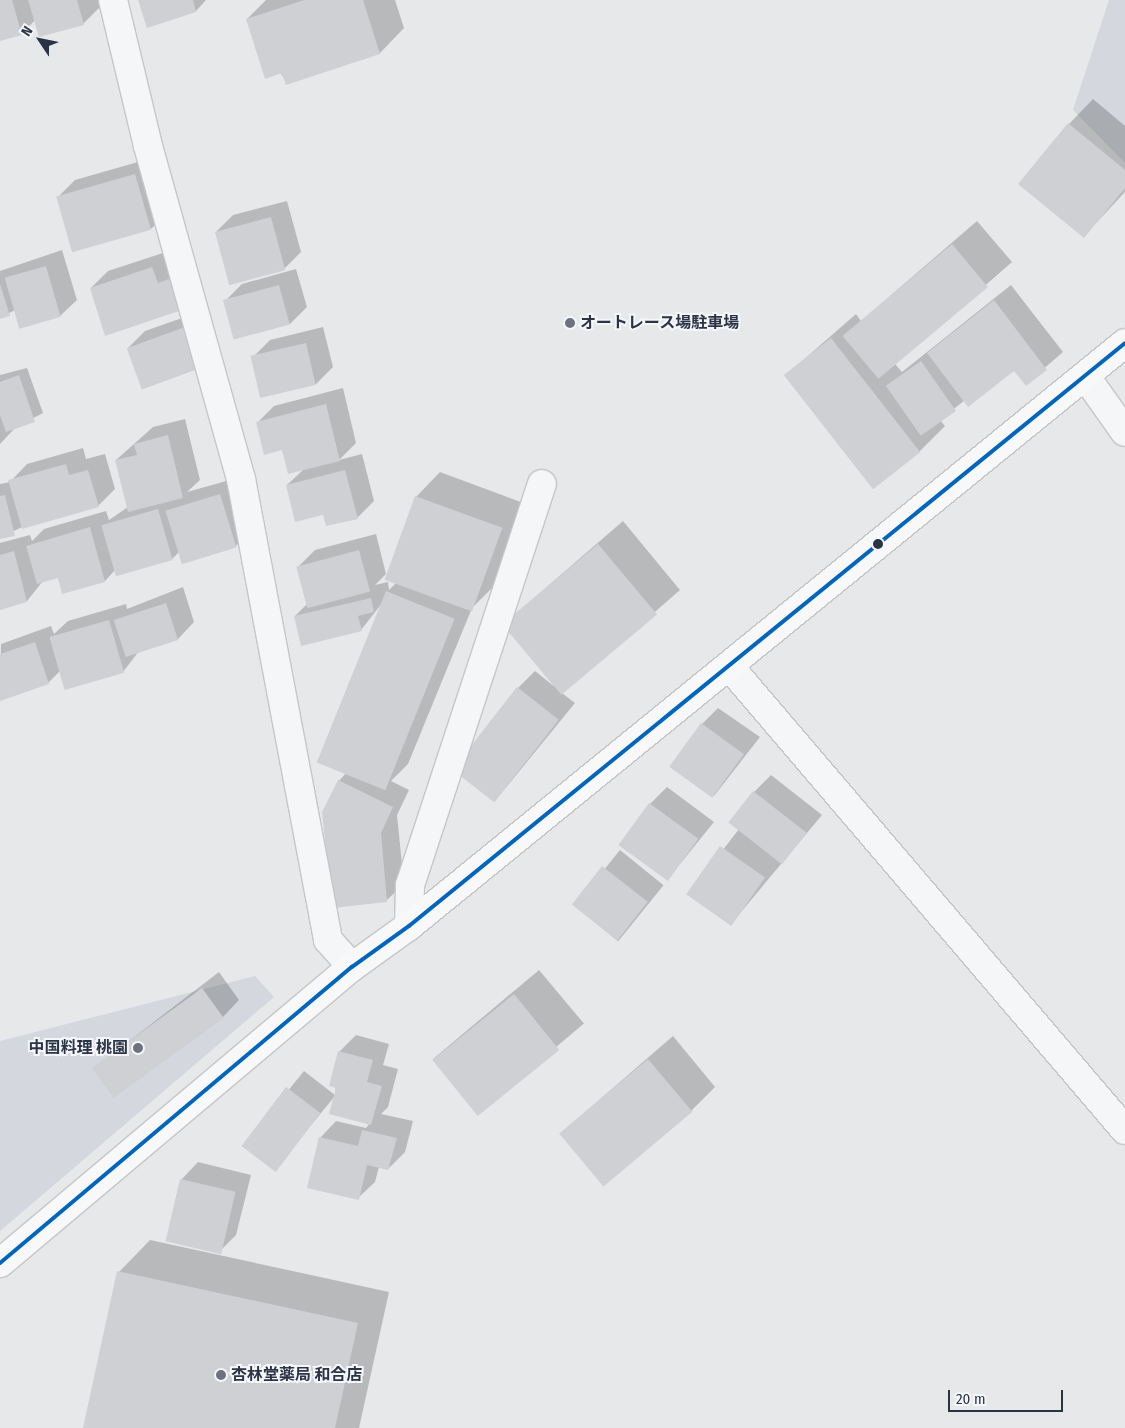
<!DOCTYPE html>
<meta charset="utf-8">
<style>
body{margin:0}
#map{position:relative;width:1125px;height:1428px;overflow:hidden;background:#e6e8ea;font-family:"Fira Sans Condensed","Noto Sans JP",sans-serif}
div>[style]{position:absolute}
.built>*{inset:0;background:#d4d7dd}
.shadow>*{inset:0;background:#0003;transform-origin:0 0}
.building>*{inset:0;background:#ced0d3;transform-origin:0 0}
.roads{filter:drop-shadow(1px 0 #c4c6c8) drop-shadow(-1px 0 #c4c6c8) drop-shadow(0 1px #c4c6c8) drop-shadow(0 -1px #c4c6c8)}
.minor>*{height:28px;margin:-14px;padding:0 14px;transform-origin:14px;border-radius:14px;background:#f5f6f7}
.major>*{height:28px;margin:-14px;padding:0 14px;transform-origin:14px;border-radius:14px;background:#f8f8f8}
.bus-1>*{height:4px;margin:-2px;padding:0 2px;transform-origin:2px;border-radius:2px;background:#0065bd}
.dots>*{width:14px;height:14px;translate:-50% -50%;box-sizing:border-box;border:2px solid #f4f6f9;border-radius:50%}
span{translate:-50% -50%;white-space:nowrap;text-align:center;line-height:1.15;-webkit-text-stroke:4px #f4f6f9;paint-order:stroke}
.poi-label{font-size:16px;color:#2b3445;font-weight:700}
.left{translate:0 -50%;text-align:left}
.right{translate:-100% -50%;text-align:right}
.north{position:absolute;left:15px;top:15px;width:50px;height:50px;-webkit-text-stroke:4px #f4f6f9;paint-order:stroke;rotate:304deg;font-size:14px;font-weight:700;line-height:20px;text-align:center;color:#2b3445}
.north::after{content:'';display:block;margin:auto;width:18px;height:22px;background:#2b3445;clip-path:polygon(50% 0,100% 100%,50% 72%,0 100%)}
.scale{position:absolute;left:948px;top:1390px;width:115px;height:22px;box-sizing:border-box;border:2px solid #2b3445;border-top:0;padding-left:6px;font-size:15px;line-height:18px;white-space:nowrap;color:#2b3445;-webkit-text-stroke:4px #f4f6f9;paint-order:stroke}
</style>
<div id="map">
<div class="built">
<div style="clip-path:polygon(1109px 0,1125px 0,1125px 163px,1073px 110px)"></div>
<div style="clip-path:polygon(255px 976px,274px 997px,0 1231px,0 1041px)"></div>
</div>
<div class="shadow">
<div style="clip-path:polygon(0 0,98px 0,100px 7px,83px 24px,35px 20px,22px 34px,0 40px)"></div>
<div style="clip-path:polygon(139px 0,206px 0,196px 11px,147px 26px)"></div>
<div style="clip-path:polygon(266px 0,395px 0,404px 28px,380px 53px,287px 83px,247px 19px)"></div>
<div style="clip-path:polygon(1093px 99px,1125px 126px,1125px 192px,1084px 236px,1069px 124px)"></div>
<div style="clip-path:polygon(152px 158px,168px 212px,151px 229px,58px 197px,75px 180px)"></div>
<div style="clip-path:polygon(287px 201px,301px 252px,284px 269px,216px 232px,233px 215px)"></div>
<div style="clip-path:polygon(977px 221px,1012px 262px,895px 364px,902px 372px,1011px 285px,1063px 352px,1026px 384px,1014px 369px,965px 400px,940px 420px,945px 426px,920px 451px,874px 487px,785px 376px,856px 314px,861px 321px)"></div>
<div style="clip-path:polygon(62px 250px,77px 300px,60px 316px,15px 310px,0 318px,0 271px)"></div>
<div style="clip-path:polygon(169px 251px,196px 293px,179px 310px,106px 334px,91px 288px,108px 271px)"></div>
<div style="clip-path:polygon(296px 269px,307px 307px,290px 324px,225px 301px,242px 284px)"></div>
<div style="clip-path:polygon(202px 311px,216px 350px,128px 348px,145px 331px)"></div>
<div style="clip-path:polygon(323px 327px,333px 367px,316px 384px,263px 397px,253px 357px,270px 340px)"></div>
<div style="clip-path:polygon(27px 368px,43px 413px,16px 427px,0 444px,0 375px)"></div>
<div style="clip-path:polygon(343px 388px,356px 443px,339px 460px,362px 454px,374px 501px,357px 518px,324px 513px,287px 485px,304px 469px,257px 423px,274px 406px)"></div>
<div style="clip-path:polygon(185px 419px,200px 480px,187px 492px,237px 478px,252px 530px,235px 547px,179px 552px,172px 559px,116px 569px,105px 581px,59px 576px,43px 581px,27px 601px,0 608px,0 543px,30px 535px,32px 541px,44px 529px,106px 511px,109px 520px,128px 507px,116px 460px,153px 427px)"></div>
<div style="clip-path:polygon(83px 448px,86px 459px,105px 454px,115px 489px,98px 506px,22px 527px,0 538px,0 484px,10px 482px,27px 464px)"></div>
<div style="clip-path:polygon(440px 472px,526px 504px,495px 585px,472px 608px,408px 764px,391px 781px,409px 790px,397px 815px,404px 884px,387px 900px,339px 781px,346px 773px,383px 602px,361px 630px,295px 616px,307px 604px,298px 567px,315px 550px,376px 534px,386px 574px,375px 585px,388px 582px,389px 590px,397px 582px,416px 497px)"></div>
<div style="clip-path:polygon(623px 521px,680px 590px,562px 693px,575px 703px,495px 801px,518px 688px,535px 671px,555px 687px,504px 624px)"></div>
<div style="clip-path:polygon(183px 587px,194px 622px,178px 639px,139px 651px,123px 672px,60px 671px,48px 683px,0 700px,1px 644px,51px 626px,54px 634px,68px 621px,126px 604px,127px 609px)"></div>
<div style="clip-path:polygon(718px 708px,760px 737px,714px 796px,702px 724px)"></div>
<div style="clip-path:polygon(771px 775px,822px 815px,731px 924px,689px 894px,739px 829px,754px 792px)"></div>
<div style="clip-path:polygon(667px 787px,714px 822px,667px 880px,650px 804px)"></div>
<div style="left:620px;top:850px;width:56px;height:72px;rotate:39deg"></div>
<div style="left:539px;top:970px;width:70px;height:138px;rotate:50deg"></div>
<div style="clip-path:polygon(219px 972px,239px 1000px,223px 1017px,94px 1068px)"></div>
<div style="clip-path:polygon(356px 1035px,389px 1044px,383px 1065px,398px 1069px,388px 1107px,381px 1114px,413px 1121px,405px 1152px,388px 1169px,379px 1167px,375px 1182px,358px 1198px,320px 1138px,336px 1121px,366px 1128px,370px 1123px,335px 1096px,274px 1170px,243px 1146px,304px 1071px,335px 1095px,339px 1052px)"></div>
<div style="clip-path:polygon(673px 1036px,715px 1087px,691px 1111px,561px 1133px)"></div>
<div style="clip-path:polygon(198px 1162px,251px 1175px,236px 1235px,219px 1252px,167px 1240px,182px 1179px)"></div>
<div style="clip-path:polygon(150px 1240px,389px 1292px,359px 1428px,85px 1428px,119px 1272px)"></div>
</div>
<div class="building">
<div style="clip-path:polygon(0 0,12px 0,22px 35px,0 41px)"></div>
<div style="clip-path:polygon(28px 0,77px 0,84px 25px,39px 37px)"></div>
<div style="clip-path:polygon(138px 0,193px 0,196px 12px,147px 28px)"></div>
<div style="clip-path:polygon(304px 0,363px 0,380px 54px,286px 85px,282px 73px,265px 79px,246px 19px)"></div>
<div style="clip-path:polygon(1068px 123px,1125px 170px,1125px 188px,1084px 238px,1018px 184px)"></div>
<div style="left:135px;top:174px;width:58px;height:82px;rotate:74deg"></div>
<div style="left:271px;top:217px;width:55px;height:58px;rotate:75deg"></div>
<div style="left:952px;top:244px;width:56px;height:143px;rotate:50deg"></div>
<div style="left:46px;top:266px;width:53px;height:43px;rotate:74deg"></div>
<div style="clip-path:polygon(152px 267px,158px 283px,169px 279px,179px 311px,105px 336px,90px 288px)"></div>
<div style="clip-path:polygon(0 284px,10px 316px,0 319px)"></div>
<div style="left:279px;top:285px;width:41px;height:58px;rotate:75deg"></div>
<div style="clip-path:polygon(994px 300px,1047px 370px,1026px 386px,1014px 371px,968px 407px,927px 353px)"></div>
<div style="left:185px;top:327px;width:44px;height:62px;rotate:70deg"></div>
<div style="left:831px;top:338px;width:145px;height:60px;rotate:52deg"></div>
<div style="left:306px;top:343px;width:43px;height:57px;rotate:77deg"></div>
<div style="left:921px;top:361px;width:61px;height:43px;rotate:55deg"></div>
<div style="clip-path:polygon(19px 375px,35px 422px,6px 432px,0 415px,0 382px)"></div>
<div style="clip-path:polygon(326px 404px,340px 461px,288px 474px,282px 450px,264px 455px,256px 422px)"></div>
<div style="clip-path:polygon(168px 435px,183px 498px,128px 512px,115px 460px,137px 455px,134px 444px)"></div>
<div style="clip-path:polygon(66px 464px,69px 475px,88px 470px,99px 507px,22px 529px,8px 480px)"></div>
<div style="clip-path:polygon(345px 470px,358px 519px,326px 526px,323px 515px,295px 522px,286px 485px)"></div>
<div style="left:220px;top:494px;width:56px;height:57px;rotate:73deg"></div>
<div style="clip-path:polygon(5px 495px,15px 536px,0 539px,0 496px)"></div>
<div style="left:415px;top:496px;width:93px;height:89px;rotate:20deg"></div>
<div style="left:158px;top:509px;width:53px;height:59px;rotate:74deg"></div>
<div style="clip-path:polygon(90px 527px,105px 582px,62px 594px,58px 578px,37px 584px,26px 546px)"></div>
<div style="left:598px;top:544px;width:92px;height:125px;rotate:50deg"></div>
<div style="left:359px;top:550px;width:43px;height:65px;rotate:75deg"></div>
<div style="clip-path:polygon(14px 551px,27px 602px,0 610px,0 555px)"></div>
<div style="left:386px;top:591px;width:74px;height:185px;rotate:22deg"></div>
<div style="clip-path:polygon(371px 598px,374px 612px,358px 616px,362px 631px,301px 646px,294px 616px)"></div>
<div style="left:166px;top:603px;width:39px;height:55px;rotate:72deg"></div>
<div style="left:109px;top:620px;width:55px;height:62px;rotate:74deg"></div>
<div style="clip-path:polygon(35px 642px,49px 684px,0 701px,0 654px)"></div>
<div style="left:517px;top:687px;width:53px;height:105px;rotate:38deg"></div>
<div style="left:701px;top:723px;width:53px;height:54px;rotate:36deg"></div>
<div style="clip-path:polygon(338px 780px,393px 807px,381px 833px,387px 902px,332px 908px,322px 812px)"></div>
<div style="left:753px;top:791px;width:68px;height:40px;rotate:38deg"></div>
<div style="left:649px;top:803px;width:61px;height:52px;rotate:36deg"></div>
<div style="left:720px;top:846px;width:55px;height:59px;rotate:35deg"></div>
<div style="left:602px;top:866px;width:58px;height:49px;rotate:38deg"></div>
<div style="left:202px;top:988px;width:37px;height:136px;rotate:54deg"></div>
<div style="left:514px;top:994px;width:72px;height:105px;rotate:51deg"></div>
<div style="clip-path:polygon(338px 1051px,373px 1060px,367px 1082px,382px 1086px,371px 1125px,329px 1114px,336px 1088px,329px 1086px)"></div>
<div style="left:648px;top:1059px;width:69px;height:116px;rotate:50deg"></div>
<div style="left:286px;top:1087px;width:43px;height:74px;rotate:37deg"></div>
<div style="clip-path:polygon(362px 1130px,397px 1138px,388px 1170px,367px 1165px,359px 1200px,307px 1188px,319px 1137px,358px 1146px)"></div>
<div style="left:180px;top:1179px;width:57px;height:64px;rotate:13deg"></div>
<div style="clip-path:polygon(117px 1271px,358px 1323px,335px 1428px,83px 1428px)"></div>
</div>
<div class="roads">
<div class="minor">
<div style="left:113px;top:0;width:150px;rotate:76.5deg"></div>
<div style="left:148px;top:146px;width:346px;rotate:74.4deg"></div>
<div style="left:241px;top:479px;width:469px;rotate:79.3deg"></div>
<div style="left:328px;top:940px;width:36px;rotate:48deg"></div>
<div style="left:1086px;top:377px;width:67px;rotate:54.7deg"></div>
<div style="left:729px;top:666px;width:610px;rotate:49.52deg"></div>
<div style="left:409px;top:926px;width:41px;rotate:-88.6deg"></div>
<div style="left:410px;top:885px;width:422px;rotate:-71.8deg"></div>
</div>
<div class="major">
<div style="left:0;top:1263px;width:460px;rotate:-40.1deg"></div>
<div style="left:352px;top:967px;width:70px;rotate:-35.7deg"></div>
<div style="left:409px;top:926px;width:923px;rotate:-39.15deg"></div>
</div>
</div>
<div class="bus-1">
<div style="left:0;top:1263px;width:460px;rotate:-40.1deg"></div>
<div style="left:352px;top:967px;width:70px;rotate:-35.7deg"></div>
<div style="left:409px;top:926px;width:923px;rotate:-39.15deg"></div>
</div>
<div class="dots">
<div style="left:570px;top:323px;background:#6c737f"></div>
<div style="left:878px;top:544px;background:#2b3445"></div>
<div style="left:138px;top:1048px;background:#6c737f"></div>
<div style="left:221px;top:1375px;background:#6c737f"></div>
</div>
<div class="poi-label">
<span class="left" style="left:580px;top:323px">オートレース場駐車場</span>
<span class="right" style="left:128px;top:1048px">中国料理 桃園</span>
<span class="left" style="left:231px;top:1375px">杏林堂薬局 和合店</span>
</div>
<div class="north">N</div>
<div class="scale">20 m</div>
</div>
